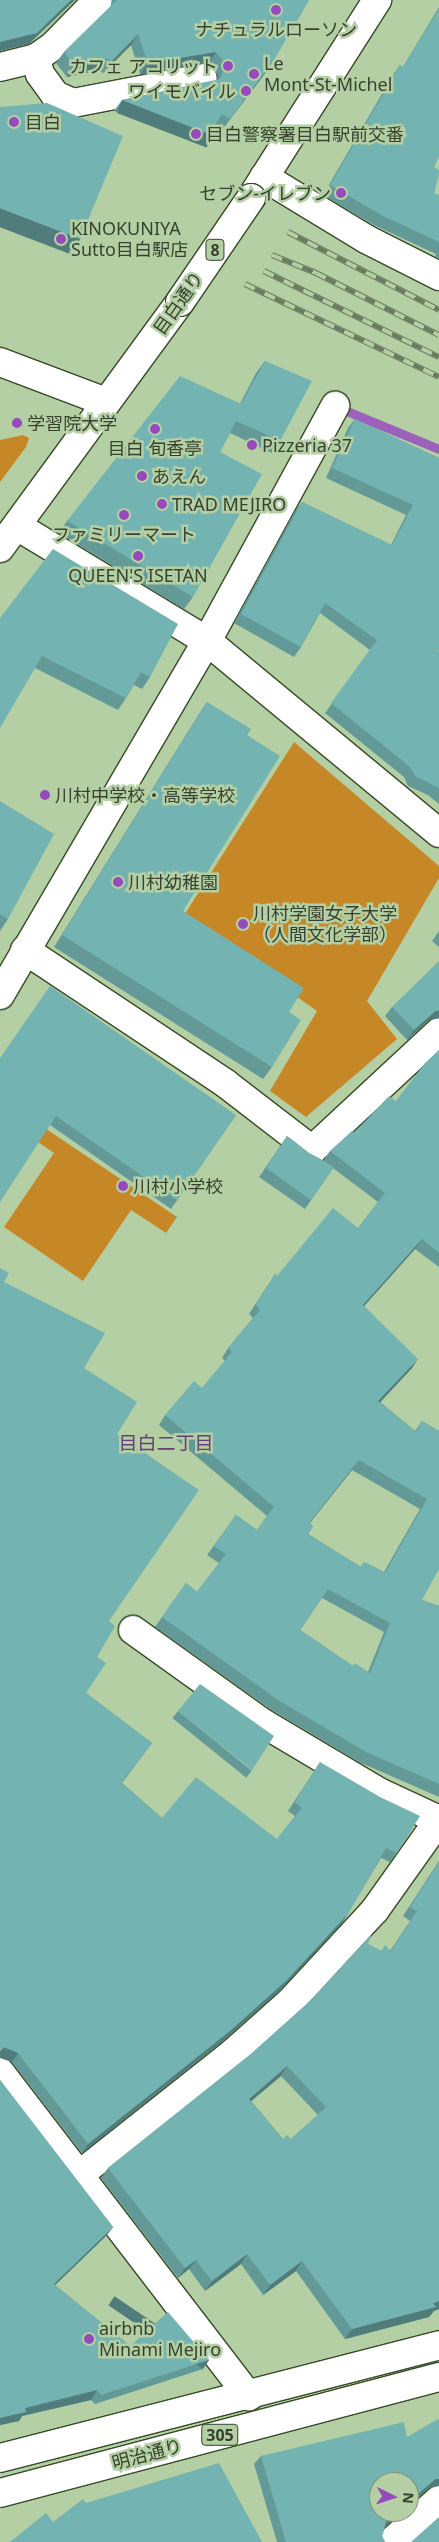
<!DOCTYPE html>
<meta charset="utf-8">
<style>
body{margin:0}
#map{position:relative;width:439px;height:2542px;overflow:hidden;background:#b4cfa3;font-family:"Noto Sans","Noto Sans JP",sans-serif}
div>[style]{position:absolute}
.green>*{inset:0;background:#c68826}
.stream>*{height:9px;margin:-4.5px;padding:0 4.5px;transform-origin:4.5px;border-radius:4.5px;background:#9c61ba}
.roads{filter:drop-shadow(1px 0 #354a25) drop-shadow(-1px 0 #354a25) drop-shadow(0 1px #354a25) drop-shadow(0 -1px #354a25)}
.minor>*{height:28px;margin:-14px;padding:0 14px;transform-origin:14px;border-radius:14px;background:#fff}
.major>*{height:28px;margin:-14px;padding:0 14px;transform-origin:14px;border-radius:14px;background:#fff}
.rail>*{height:5.5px;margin-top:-2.75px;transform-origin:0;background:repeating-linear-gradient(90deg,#b4cfa3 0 11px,#6a7b5f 0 22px);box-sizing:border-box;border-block:1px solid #6a7b5f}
.bridges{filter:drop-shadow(1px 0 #354a25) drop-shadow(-1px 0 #354a25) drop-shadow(0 1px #354a25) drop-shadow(0 -1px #354a25)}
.major-bridge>*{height:28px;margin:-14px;padding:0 14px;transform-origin:14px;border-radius:14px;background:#fff}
.wall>*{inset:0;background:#639a98;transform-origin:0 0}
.shaded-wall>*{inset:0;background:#507d7c;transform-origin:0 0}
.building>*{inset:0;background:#73b3b1}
.dots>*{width:14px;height:14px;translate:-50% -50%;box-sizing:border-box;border:2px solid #b4cfa3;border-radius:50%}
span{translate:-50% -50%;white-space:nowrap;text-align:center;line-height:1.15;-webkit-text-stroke:5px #b4cfa3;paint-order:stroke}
.shield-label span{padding:1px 4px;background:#b4cfa3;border:1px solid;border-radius:4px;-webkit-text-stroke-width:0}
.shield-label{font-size:16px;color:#36412f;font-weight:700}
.poi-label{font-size:18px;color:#36412f}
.left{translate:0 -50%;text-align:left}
.right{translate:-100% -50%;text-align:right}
.street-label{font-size:18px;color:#36412f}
.neighbourhood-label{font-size:19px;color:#654079}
.north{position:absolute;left:369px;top:2472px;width:50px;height:50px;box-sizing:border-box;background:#b4cfa3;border:1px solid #829675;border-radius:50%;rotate:94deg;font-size:14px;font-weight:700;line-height:20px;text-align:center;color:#36412f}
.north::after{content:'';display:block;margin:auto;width:18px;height:22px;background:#964abb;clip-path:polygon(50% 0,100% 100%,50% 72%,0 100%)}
</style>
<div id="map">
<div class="green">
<div style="clip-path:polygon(23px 435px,29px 438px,26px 447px,0 482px,0 440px)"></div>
<div style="clip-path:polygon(294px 742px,439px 866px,439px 878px,367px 1001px,397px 1039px,306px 1117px,270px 1091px,317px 1011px,183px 917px)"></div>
<div style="clip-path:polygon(0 1098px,177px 1217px,166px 1233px,131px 1210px,83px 1281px,4px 1227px,54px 1153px,0 1116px)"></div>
</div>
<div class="stream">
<div style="left:337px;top:407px;width:110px;rotate:22.4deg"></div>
</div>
<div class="roads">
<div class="minor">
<div style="left:36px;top:58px;width:16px;rotate:76deg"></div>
<div style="left:40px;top:74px;width:26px;rotate:54deg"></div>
<div style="left:55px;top:95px;width:20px;rotate:24deg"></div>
<div style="left:73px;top:103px;width:132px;rotate:-10.9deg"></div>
<div style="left:0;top:67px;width:37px;rotate:-14deg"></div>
<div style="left:36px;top:58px;width:21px;rotate:-35deg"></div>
<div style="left:53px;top:46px;width:64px;rotate:-45.6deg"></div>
<div style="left:264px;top:177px;width:119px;rotate:31.3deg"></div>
<div style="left:366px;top:239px;width:82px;rotate:26.9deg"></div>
<div style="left:0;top:362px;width:113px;rotate:20.7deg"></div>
<div style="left:17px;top:526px;width:222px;rotate:31.2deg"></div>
<div style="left:207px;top:641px;width:301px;rotate:39.6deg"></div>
<div style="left:25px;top:950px;width:240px;rotate:33.6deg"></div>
<div style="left:225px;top:1083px;width:110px;rotate:37.6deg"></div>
<div style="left:312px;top:1150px;width:173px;rotate:-42.9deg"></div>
<div style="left:0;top:995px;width:410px;rotate:-59.7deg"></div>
<div style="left:207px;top:641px;width:268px;rotate:-61.4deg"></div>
<div style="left:133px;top:1630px;width:160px;rotate:35.6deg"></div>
<div style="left:263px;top:1723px;width:137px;rotate:30.7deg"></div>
<div style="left:381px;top:1793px;width:64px;rotate:25deg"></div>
<div style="left:0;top:2072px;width:409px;rotate:52.5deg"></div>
<div style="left:79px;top:2175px;width:198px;rotate:-38.4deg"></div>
<div style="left:234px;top:2052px;width:76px;rotate:-41.8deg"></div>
<div style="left:291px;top:2001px;width:124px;rotate:-47.3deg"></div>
<div style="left:375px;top:1910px;width:110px;rotate:-54.6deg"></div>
<div style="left:391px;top:2542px;width:64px;rotate:-41.2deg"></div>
</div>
<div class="major">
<div style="left:251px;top:198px;width:235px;rotate:-57.5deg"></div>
<div style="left:0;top:548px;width:305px;rotate:-53.8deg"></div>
<div style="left:0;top:2458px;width:453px;rotate:-14.4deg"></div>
<div style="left:0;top:2493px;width:454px;rotate:-14.8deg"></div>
</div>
</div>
<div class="rail">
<div style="left:288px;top:232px;width:170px;rotate:27.3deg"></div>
<div style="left:272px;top:255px;width:48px;rotate:22.2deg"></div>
<div style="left:316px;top:273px;width:138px;rotate:26.8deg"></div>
<div style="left:264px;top:271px;width:195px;rotate:26.2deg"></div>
<div style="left:245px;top:284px;width:215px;rotate:25.6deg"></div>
</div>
<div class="bridges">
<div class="major-bridge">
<div style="left:180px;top:302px;width:126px;rotate:-55.7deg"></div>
</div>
</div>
<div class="wall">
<div style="clip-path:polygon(112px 0,309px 0,273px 61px,266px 72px,222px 130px,215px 126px,211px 135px,203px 146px,114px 111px,122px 100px,217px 80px,218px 76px,209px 63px,140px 74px,131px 45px,103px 73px,99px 70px,67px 77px,56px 63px,64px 52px,111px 6px)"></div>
<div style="clip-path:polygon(439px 7px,439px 156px,434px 167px,434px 194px,439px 195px,439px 259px,435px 257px,436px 254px,374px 225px,323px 195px,393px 75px,400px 65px,403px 67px)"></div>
<div style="clip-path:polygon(265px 361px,280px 441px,272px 453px,230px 433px,220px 452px,193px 597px,184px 609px,59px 533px,67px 521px,240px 404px,256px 373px)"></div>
<div style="clip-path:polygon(355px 419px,439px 458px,438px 651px,439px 651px,439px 804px,428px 795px,408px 786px,404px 777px,325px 713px,370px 650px,320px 613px,301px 647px,294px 657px,234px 623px,295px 511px,302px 502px,391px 545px,406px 515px,326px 478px,348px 428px)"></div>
<div style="clip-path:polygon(53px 549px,150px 677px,142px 689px,134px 685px,126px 698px,118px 710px,35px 668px)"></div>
<div style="clip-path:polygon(207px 702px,247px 735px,183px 911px,289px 1012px,272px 1067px,263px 1079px,54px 947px,199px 714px)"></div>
<div style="clip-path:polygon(0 801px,8px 919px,0 931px)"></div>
<div style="clip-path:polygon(439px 931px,439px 947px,432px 941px)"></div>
<div style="clip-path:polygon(392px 1007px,429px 1020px,407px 1040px,385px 1016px)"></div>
<div style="clip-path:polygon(evenodd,439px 1050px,439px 1267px,415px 1249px,364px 1306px,412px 1368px,380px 1402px,415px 1431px,422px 1421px,439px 1431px,422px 1600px,439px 1606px,439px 1797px,359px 1762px,272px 1710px,155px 1627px,186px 1583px,197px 1592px,219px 1563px,207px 1555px,236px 1515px,257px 1530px,267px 1516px,159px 1425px,165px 1415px,202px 1388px,225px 1361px,222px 1358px,228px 1348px,253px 1318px,249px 1314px,275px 1274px,277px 1276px,358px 1228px,378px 1202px,333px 1168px,305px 1209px,259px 1177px,287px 1136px,309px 1153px,326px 1162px,323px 1161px,330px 1151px,396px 1101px,439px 1050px,352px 1470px,420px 1509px,384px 1572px,364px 1562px,361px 1567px,308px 1534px,313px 1526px,310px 1523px,352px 1470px,439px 1050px,322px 1598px,384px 1632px,368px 1672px,353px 1666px,300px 1630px,322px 1598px)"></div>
<div style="clip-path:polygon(0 1058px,236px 1115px,171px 1209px,50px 1125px)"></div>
<div style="clip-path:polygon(4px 1282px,84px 1368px,117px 1434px,109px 1621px,97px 1657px,86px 1693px,152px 1743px,122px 1783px,162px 1818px,277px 1839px,295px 1816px,288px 1811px,320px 1762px,397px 1853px,390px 1862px,381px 1858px,342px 1923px,280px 1990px,224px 2040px,82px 2153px,12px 2062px)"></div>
<div style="left:178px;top:1711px;width:95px;height:9px;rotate:39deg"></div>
<div style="clip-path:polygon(evenodd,439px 1861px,439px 2309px,434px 2311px,429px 2317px,345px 2339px,296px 2271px,263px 2295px,241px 2264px,205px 2291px,189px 2269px,178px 2278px,101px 2178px,108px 2168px,251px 2054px,309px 2002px,368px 1944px,381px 1951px,390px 1951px,410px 1921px,403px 1916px,439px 1861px,281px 2076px,318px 2115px,291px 2139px,283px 2139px,251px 2101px,281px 2076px)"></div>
<div style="clip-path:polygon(0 2080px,113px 2227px,106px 2236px,55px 2285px,130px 2346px,209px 2360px,203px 2369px,95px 2404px,91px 2400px,22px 2416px,19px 2421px,0 2425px)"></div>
<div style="clip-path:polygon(407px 2437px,429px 2488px,409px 2506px,409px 2482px,379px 2512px,402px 2512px,385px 2527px,382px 2536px,385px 2542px,277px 2542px,254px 2464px,261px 2456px)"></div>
</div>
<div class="shaded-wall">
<div style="clip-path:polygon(71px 0,75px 0,29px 44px,0 51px,0 42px)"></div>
<div style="clip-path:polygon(138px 34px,131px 45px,103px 73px,111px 62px)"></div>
<div style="clip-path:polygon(216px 52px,209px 63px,140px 74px,148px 63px)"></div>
<div style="clip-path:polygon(107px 59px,99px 70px,67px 77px,74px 66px)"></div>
<div style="clip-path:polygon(273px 61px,266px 72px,222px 130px,230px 119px)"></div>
<div style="left:122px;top:100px;width:96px;height:14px;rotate:21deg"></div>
<div style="left:0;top:208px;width:86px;height:18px;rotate:21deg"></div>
<div style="clip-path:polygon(439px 1010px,439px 1018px,429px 1020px,407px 1040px,414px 1030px,435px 1011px)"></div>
<div style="clip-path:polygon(422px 1239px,415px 1249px,356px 1315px,363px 1305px)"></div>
<div style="clip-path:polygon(418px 1359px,412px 1368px,372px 1411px,378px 1401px)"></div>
<div style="clip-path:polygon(359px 1460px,352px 1470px,302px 1532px,309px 1523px)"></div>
<div style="clip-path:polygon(348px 1914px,342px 1923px,280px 1990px,224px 2040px,82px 2153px,88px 2144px)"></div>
<div style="clip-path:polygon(4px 2047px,18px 2053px,12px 2062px,0 2058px,0 2051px)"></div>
<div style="clip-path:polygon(287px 2066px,281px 2076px,242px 2109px,249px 2099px)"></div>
<div style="clip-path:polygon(113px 2227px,106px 2236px,47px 2293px,54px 2284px)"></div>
<div style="clip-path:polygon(247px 2254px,241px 2264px,205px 2291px,212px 2281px)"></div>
<div style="clip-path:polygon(196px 2260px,189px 2269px,178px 2278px,185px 2268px)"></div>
<div style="clip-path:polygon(302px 2261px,296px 2271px,263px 2295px,270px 2285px)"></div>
<div style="clip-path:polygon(439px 2301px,439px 2309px,434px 2311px,429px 2317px,345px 2339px,352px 2329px)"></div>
<div style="left:209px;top:2360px;width:11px;height:114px;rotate:124deg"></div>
<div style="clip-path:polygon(97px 2390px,91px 2400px,22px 2416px,19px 2421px,0 2425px,0 2418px,25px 2408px)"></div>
<div style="clip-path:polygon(435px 2479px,439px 2479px,439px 2486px,429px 2488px,409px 2506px,409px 2502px)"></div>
<div style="clip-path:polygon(398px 2512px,402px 2512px,380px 2531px,386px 2522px)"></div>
</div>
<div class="building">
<div style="clip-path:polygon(0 0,71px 0,37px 33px,0 42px)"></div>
<div style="clip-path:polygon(117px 0,309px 0,273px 61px,230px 119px,221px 114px,211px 135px,122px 100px,220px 79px,226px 65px,216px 52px,148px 63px,138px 34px,111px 62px,107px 59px,74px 66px,64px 52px)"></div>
<div style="clip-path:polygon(439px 9px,439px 156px,434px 167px,439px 170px,439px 174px,434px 194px,439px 195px,439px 242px,381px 215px,330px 185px,400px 65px,403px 67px)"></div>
<div style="clip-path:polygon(47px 103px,123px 136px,80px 239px,0 208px,0 107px)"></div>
<div style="clip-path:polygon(265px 361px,312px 381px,280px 441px,236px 421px,220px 452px,262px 474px,193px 597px,67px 521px,180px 376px,241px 404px)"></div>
<div style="clip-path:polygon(355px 419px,439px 458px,439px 649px,438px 651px,439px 651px,439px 789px,435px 786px,415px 776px,410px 767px,331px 703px,377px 640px,325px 603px,301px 647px,241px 614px,302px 502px,392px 545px,413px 505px,332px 468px)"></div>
<div style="clip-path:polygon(53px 549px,178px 624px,150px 677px,141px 672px,126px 698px,42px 656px,0 728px,0 618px)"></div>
<div style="clip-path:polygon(207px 702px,251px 729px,247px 735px,280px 756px,183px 911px,304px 988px,289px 1012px,301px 1020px,272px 1067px,62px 935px)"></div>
<div style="clip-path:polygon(0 801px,54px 834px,8px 919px,0 914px)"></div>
<div style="clip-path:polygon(439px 961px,439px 1010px,435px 1011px,414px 1030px,392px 1007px)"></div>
<div style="clip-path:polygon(50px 986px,236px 1115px,177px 1200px,56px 1116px,0 1202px,0 1058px)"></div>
<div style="clip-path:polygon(evenodd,439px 1050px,439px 1253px,422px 1239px,363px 1305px,418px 1359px,378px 1401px,416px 1432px,422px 1421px,439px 1431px,439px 1569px,422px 1600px,439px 1606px,439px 1784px,366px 1752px,278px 1700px,162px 1617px,186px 1583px,197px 1592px,226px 1554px,214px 1546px,236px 1515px,257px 1530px,274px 1507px,165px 1415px,194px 1381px,202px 1388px,232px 1352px,228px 1348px,260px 1310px,256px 1304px,275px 1274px,277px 1276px,333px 1208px,358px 1228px,385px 1193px,330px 1151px,352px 1131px,354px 1133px,389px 1096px,396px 1101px,425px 1063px,439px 1050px,359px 1460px,427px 1499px,385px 1573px,364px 1562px,361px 1567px,307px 1534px,313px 1526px,309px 1523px,359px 1460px,439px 1050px,328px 1589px,390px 1623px,370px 1673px,355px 1663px,353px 1666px,300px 1630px,328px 1589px)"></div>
<div style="clip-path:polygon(287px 1136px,309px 1153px,334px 1167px,311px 1200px,266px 1168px)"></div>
<div style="clip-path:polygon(0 1268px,9px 1273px,4px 1282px,105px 1333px,84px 1368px,137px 1402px,117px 1434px,199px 1490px,109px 1621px,115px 1626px,97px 1657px,106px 1663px,86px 1693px,152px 1743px,121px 1783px,162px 1818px,196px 1777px,277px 1839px,302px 1808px,295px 1802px,320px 1762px,380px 1797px,420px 1816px,397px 1853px,386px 1848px,348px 1914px,286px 1981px,230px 2031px,88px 2144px,18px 2053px,4px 2047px,0 2051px)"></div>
<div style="clip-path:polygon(200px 1684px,274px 1736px,252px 1770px,178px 1711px)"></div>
<div style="clip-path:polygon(evenodd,439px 1862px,439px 2301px,433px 2303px,436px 2307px,352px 2329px,302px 2261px,270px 2285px,247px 2254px,212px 2281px,196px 2260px,185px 2268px,108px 2168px,251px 2054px,309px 2002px,372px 1934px,368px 1944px,381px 1951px,385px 1945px,391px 1951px,417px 1911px,410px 1907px,439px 1862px,287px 2066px,326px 2107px,291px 2139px,287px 2135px,283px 2139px,249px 2099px,287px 2066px)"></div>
<div style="clip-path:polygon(0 2080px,113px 2227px,54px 2284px,130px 2346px,168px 2312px,209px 2360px,101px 2395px,97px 2390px,25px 2408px,26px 2412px,0 2418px)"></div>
<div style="clip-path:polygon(438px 2419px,439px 2421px,439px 2479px,435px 2479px,409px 2502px,409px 2482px,379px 2482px,379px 2512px,398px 2512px,386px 2522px,382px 2536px,385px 2542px,286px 2542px,261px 2456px,404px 2422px,407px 2437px)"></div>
<div style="clip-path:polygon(219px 2463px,262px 2542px,10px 2542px,46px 2513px,53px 2522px,83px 2499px,86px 2503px)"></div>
<div style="clip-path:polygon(439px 2517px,439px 2542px,411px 2542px)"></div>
</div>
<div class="dots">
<div style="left:276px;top:10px;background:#964abb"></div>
<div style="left:228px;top:66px;background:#964abb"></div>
<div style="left:254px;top:74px;background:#964abb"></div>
<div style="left:246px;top:91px;background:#964abb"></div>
<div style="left:14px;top:122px;background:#964abb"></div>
<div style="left:196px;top:134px;background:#964abb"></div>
<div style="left:341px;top:193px;background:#964abb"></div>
<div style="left:61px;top:239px;background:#964abb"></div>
<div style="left:17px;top:423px;background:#964abb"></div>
<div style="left:155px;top:429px;background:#964abb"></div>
<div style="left:252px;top:445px;background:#964abb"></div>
<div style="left:142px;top:476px;background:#964abb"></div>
<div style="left:162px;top:504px;background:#964abb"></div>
<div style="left:124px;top:515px;background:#964abb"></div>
<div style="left:138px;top:556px;background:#964abb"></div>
<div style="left:45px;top:795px;background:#964abb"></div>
<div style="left:118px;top:882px;background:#964abb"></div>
<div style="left:243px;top:924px;background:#964abb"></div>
<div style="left:123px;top:1186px;background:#964abb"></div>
<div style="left:89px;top:2339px;background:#964abb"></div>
</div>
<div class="shield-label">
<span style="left:215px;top:250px">8</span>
<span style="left:220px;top:2435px">305</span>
</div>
<div class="poi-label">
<span style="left:276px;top:29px">ナチュラルローソン</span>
<span class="left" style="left:264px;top:74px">Le<br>Mont-St-Michel</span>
<span class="right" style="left:218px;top:66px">カフェ アコリット</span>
<span class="right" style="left:236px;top:91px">ワイモバイル</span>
<span class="left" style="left:25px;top:122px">目白</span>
<span class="left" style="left:206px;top:134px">目白警察署目白駅前交番</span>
<span class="right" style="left:331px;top:193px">セブン-イレブン</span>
<span class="left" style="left:71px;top:239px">KINOKUNIYA<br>Sutto目白駅店</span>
<span class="left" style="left:27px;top:423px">学習院大学</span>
<span class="left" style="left:262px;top:445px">Pizzeria 37</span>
<span style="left:155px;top:448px">目白 旬香亭</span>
<span class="left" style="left:152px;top:476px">あえん</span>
<span class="left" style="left:172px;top:504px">TRAD MEJIRO</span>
<span style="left:124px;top:534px">ファミリーマート</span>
<span style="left:138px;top:575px">QUEEN'S ISETAN</span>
<span class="left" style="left:55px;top:795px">川村中学校・高等学校</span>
<span class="left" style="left:128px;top:882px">川村幼稚園</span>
<span class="left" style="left:253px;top:924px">川村学園女子大学<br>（人間文化学部）</span>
<span class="left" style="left:133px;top:1186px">川村小学校</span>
<span class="left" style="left:99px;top:2339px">airbnb<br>Minami Mejiro</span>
</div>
<div class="street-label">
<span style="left:178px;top:303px;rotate:-55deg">目白通り</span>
<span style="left:147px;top:2454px;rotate:-15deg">明治通り</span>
</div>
<div class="neighbourhood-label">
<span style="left:166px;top:1444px">目白二丁目</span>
</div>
<div class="north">N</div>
</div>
